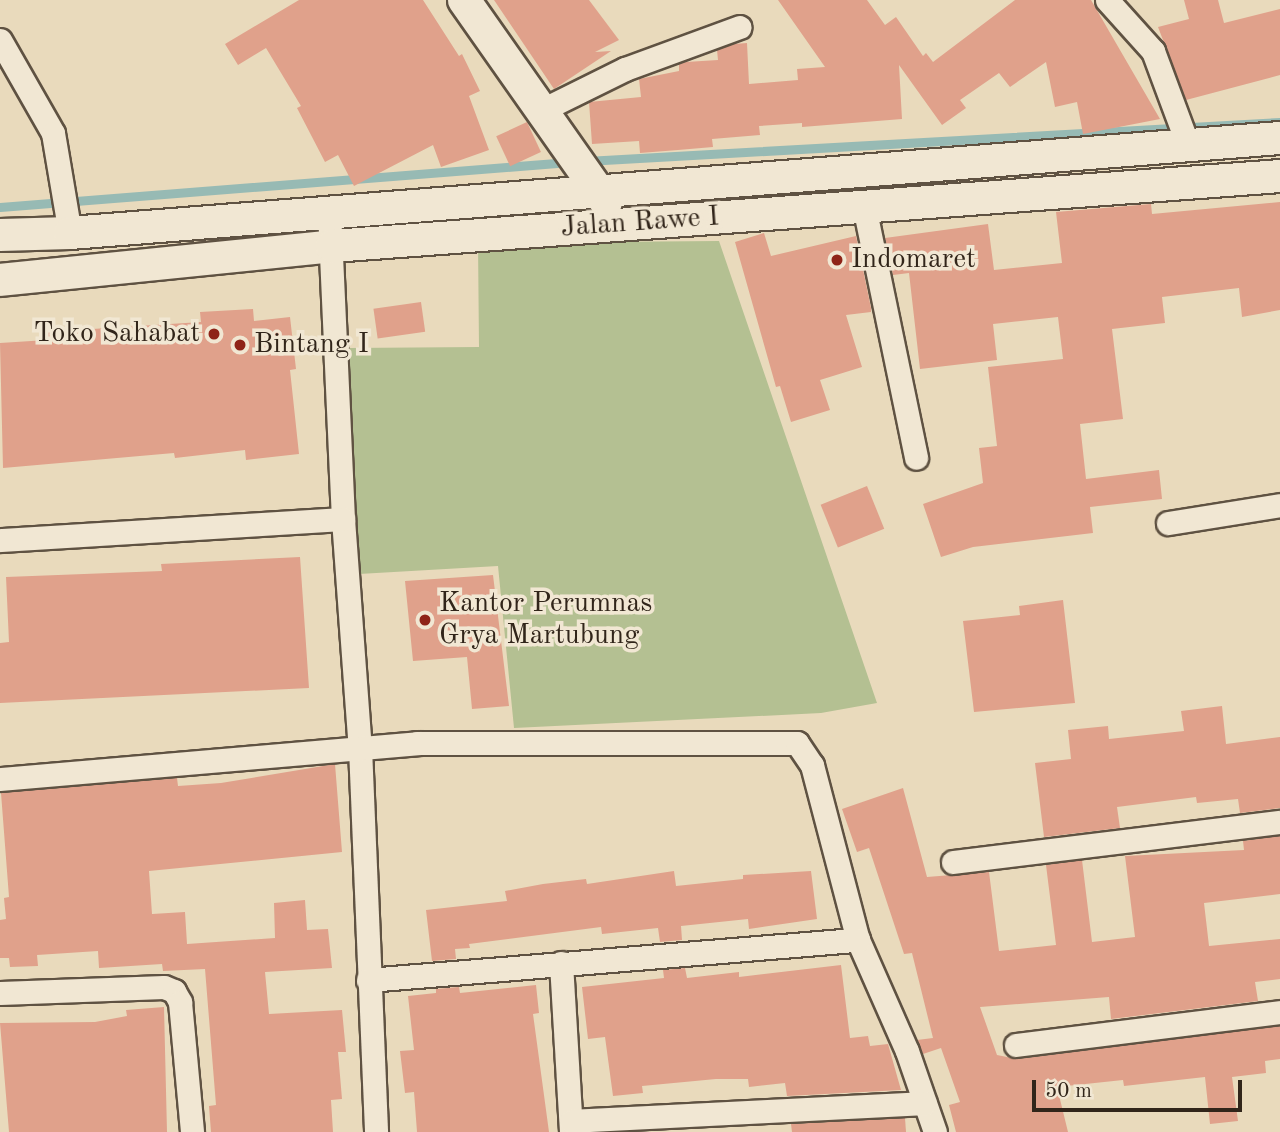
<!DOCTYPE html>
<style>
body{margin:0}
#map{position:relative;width:1280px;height:1132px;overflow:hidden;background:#e9dabc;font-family:"Old Standard TT",serif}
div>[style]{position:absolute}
.green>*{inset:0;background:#b4c092}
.stream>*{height:9px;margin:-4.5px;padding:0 4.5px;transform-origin:4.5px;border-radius:4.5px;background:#97bab4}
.building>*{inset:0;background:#e0a18b;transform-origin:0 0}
.roads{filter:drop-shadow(2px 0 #5f5242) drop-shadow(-2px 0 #5f5242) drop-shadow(0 2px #5f5242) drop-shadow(0 -2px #5f5242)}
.street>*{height:23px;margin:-11.5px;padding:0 11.5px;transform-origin:11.5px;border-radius:11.5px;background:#f1e7d3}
.secondary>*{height:32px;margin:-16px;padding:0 16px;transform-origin:16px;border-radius:16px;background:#f1e7d3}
.dots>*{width:19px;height:19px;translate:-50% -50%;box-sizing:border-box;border:4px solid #f1e7d3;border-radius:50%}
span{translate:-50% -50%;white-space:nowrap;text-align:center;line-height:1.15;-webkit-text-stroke:7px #f1e7d3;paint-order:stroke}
.street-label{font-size:28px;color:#31251a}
.poi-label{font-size:28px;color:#31251a}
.left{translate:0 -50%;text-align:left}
.right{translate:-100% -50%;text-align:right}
.scale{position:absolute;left:1032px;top:1080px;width:210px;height:32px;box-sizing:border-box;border:4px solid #31251a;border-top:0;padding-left:9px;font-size:21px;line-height:24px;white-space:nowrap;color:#31251a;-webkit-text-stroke:5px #f1e7d3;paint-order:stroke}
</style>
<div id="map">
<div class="green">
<div style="clip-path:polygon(719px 241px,877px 703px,821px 713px,514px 728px,498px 566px,359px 574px,349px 348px,479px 347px,478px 243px)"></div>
</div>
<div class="stream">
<div style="left:586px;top:161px;width:695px;rotate:-3.22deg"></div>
<div style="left:0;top:207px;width:571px;rotate:-4.52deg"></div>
</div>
<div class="building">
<div style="clip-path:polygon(299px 0,423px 0,459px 56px,462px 54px,480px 91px,469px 96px,489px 150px,441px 167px,433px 145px,354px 186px,338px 155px,325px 162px,297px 108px,301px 106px,266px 48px,238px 65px,225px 44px)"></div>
<div style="clip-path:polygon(494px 0,589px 0,619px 40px,595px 52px,611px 51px,554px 89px)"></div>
<div style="clip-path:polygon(778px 0,867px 0,885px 25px,896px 17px,923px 56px,926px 53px,933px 62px,1015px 0,1091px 0,1160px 119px,1083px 134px,1077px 102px,1055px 107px,1046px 62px,1010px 87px,999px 73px,960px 100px,966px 108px,942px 125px,899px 65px,902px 119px,802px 127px,802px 123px,759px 126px,760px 135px,712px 139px,713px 147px,678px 150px,640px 153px,639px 141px,592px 144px,589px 102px,641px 97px,639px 79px,679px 71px,679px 64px,686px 62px,718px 60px,717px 50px,734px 44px,747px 43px,749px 84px,798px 80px,797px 69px,825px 67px)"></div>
<div style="clip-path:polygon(1184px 0,1218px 0,1224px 23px,1280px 9px,1280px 75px,1186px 100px,1158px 27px,1189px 19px)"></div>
<div style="left:527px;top:122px;width:33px;height:34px;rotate:65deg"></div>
<div style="clip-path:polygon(1280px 202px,1280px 310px,1242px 317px,1239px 288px,1162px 297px,1165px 323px,1112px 329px,1123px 419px,1080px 424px,1086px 479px,1159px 470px,1162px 499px,1090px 507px,1093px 533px,973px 547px,941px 557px,923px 504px,983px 483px,979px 448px,997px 446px,988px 367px,1063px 359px,1058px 317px,993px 324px,997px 360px,920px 369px,909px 273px,893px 275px,885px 238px,988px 224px,994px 270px,1062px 263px,1056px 212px,1151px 204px,1152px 214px)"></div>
<div style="clip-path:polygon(764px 233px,771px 256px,856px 236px,871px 308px,871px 312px,846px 315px,862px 367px,820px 380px,830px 410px,791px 422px,780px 386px,776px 387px,735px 242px)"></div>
<div style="left:421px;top:302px;width:30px;height:48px;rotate:82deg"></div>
<div style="clip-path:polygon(253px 309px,254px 321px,290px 317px,296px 369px,290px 370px,299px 454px,246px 460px,245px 450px,175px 458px,174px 453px,3px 468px,0 343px,47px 340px,46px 332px,201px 322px,200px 312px)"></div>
<div style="left:867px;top:486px;width:46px;height:50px;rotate:68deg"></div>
<div style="clip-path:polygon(300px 557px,309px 688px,0 703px,0 643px,9px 642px,6px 577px,162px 571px,161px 564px)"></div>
<div style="clip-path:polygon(493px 575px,509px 706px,472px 709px,467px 657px,413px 661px,405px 581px)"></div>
<div style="clip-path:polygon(1063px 600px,1075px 703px,974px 712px,963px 621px,1020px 615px,1019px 606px)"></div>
<div style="clip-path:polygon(1222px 706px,1226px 744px,1280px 737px,1280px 808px,1240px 813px,1238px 799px,1197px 803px,1196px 797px,1117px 807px,1120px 828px,1044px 837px,1035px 763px,1071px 759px,1068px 730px,1108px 726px,1109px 739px,1184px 731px,1181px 711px)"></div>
<div style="clip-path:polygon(335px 764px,342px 852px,149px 871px,152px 914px,185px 912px,187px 944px,275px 938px,274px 903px,305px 900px,307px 930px,328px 929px,332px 968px,265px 972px,269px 1014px,342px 1010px,346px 1052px,338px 1052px,342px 1099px,331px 1100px,333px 1132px,211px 1132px,209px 1106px,216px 1105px,205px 969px,163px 971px,162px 964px,99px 968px,98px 951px,37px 955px,38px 966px,10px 967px,9px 958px,0 958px,0 920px,6px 919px,4px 898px,9px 897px,1px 793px,177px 778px,178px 786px,221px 783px)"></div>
<div style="clip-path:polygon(903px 788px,927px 877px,989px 872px,999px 951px,1056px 945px,1046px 865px,1082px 860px,1092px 942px,1135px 937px,1125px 856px,1244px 850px,1243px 841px,1280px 836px,1280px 894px,1204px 903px,1209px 946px,1280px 939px,1280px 979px,1255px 982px,1258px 1001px,1111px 1019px,1109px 997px,980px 1007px,997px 1055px,1017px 1059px,1280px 1026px,1280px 1059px,1265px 1061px,1266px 1073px,1232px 1077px,1238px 1121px,1210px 1124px,1205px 1077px,1124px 1086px,1123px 1080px,1057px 1087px,1068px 1132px,956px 1132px,949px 1105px,960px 1102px,941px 1048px,923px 1054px,917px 1040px,933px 1038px,912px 953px,904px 954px,869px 848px,857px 852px,842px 809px)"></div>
<div style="clip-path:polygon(674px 871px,676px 886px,743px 879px,743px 875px,811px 871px,817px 919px,749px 929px,748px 919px,681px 926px,682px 940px,660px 942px,658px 928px,602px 934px,601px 927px,469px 944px,470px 948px,455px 949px,456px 959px,432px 961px,426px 910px,507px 901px,505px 891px,543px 884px,586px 879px,587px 884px)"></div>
<div style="clip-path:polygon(841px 965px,850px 1038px,868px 1036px,870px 1046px,888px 1044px,901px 1090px,787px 1096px,785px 1083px,749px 1087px,748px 1079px,716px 1079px,642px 1086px,643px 1093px,613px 1096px,605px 1037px,588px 1039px,582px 987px,664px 978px,663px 970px,685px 968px,687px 978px,739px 972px,739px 977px)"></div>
<div style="clip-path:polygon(536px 985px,539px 1013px,533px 1014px,549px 1132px,417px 1132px,414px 1092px,405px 1093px,400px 1051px,414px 1050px,408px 996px,436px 993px,436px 989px,459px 987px,460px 993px)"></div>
<div style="clip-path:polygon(164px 1007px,167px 1132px,9px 1132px,0 1023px,95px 1022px,127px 1016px,126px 1010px)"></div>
<div style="clip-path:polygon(905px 1118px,906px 1132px,792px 1132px,791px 1124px)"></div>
</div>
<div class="roads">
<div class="street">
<div style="left:1107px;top:0;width:69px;rotate:48deg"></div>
<div style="left:1153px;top:51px;width:100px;rotate:69.6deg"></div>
<div style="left:0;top:40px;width:107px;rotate:60.3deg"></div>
<div style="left:53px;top:133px;width:101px;rotate:80.4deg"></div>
<div style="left:540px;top:111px;width:95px;rotate:-26.3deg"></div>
<div style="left:625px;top:69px;width:122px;rotate:-20.1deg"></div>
<div style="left:864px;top:206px;width:257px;rotate:78.3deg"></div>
<div style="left:329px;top:211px;width:308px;rotate:87.4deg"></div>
<div style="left:343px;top:519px;width:230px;rotate:85.8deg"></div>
<div style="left:360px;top:748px;width:384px;rotate:87.6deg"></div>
<div style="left:1168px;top:523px;width:113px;rotate:-9.1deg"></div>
<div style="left:0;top:540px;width:344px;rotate:-3.5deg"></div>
<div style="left:0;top:779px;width:419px;rotate:-4.9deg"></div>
<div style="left:417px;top:743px;width:380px"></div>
<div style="left:797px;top:743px;width:27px;rotate:56deg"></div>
<div style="left:812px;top:765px;width:181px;rotate:75.3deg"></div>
<div style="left:858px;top:940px;width:121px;rotate:66.2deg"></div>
<div style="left:907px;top:1051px;width:86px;rotate:70.9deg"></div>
<div style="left:953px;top:862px;width:329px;rotate:-7deg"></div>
<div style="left:561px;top:963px;width:169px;rotate:86.6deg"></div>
<div style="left:368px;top:980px;width:492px;rotate:-4.7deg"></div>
<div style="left:0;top:993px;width:164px;rotate:-2.1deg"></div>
<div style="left:164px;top:987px;width:11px;rotate:22deg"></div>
<div style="left:174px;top:991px;width:13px;rotate:61deg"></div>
<div style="left:180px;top:1002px;width:131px;rotate:84.7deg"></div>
<div style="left:1016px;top:1045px;width:266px;rotate:-7.1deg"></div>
<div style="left:571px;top:1121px;width:354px;rotate:-2.9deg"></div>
</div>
<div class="secondary">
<div style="left:464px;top:0;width:247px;rotate:54.9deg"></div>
<div style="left:0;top:235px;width:70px;rotate:-1.6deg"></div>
<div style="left:70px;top:233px;width:1214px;rotate:-4.49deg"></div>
<div style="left:0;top:280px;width:334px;rotate:-5.8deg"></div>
<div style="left:332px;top:246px;width:951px;rotate:-4.22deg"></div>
</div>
</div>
<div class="dots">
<div style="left:837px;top:260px;background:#8f2418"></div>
<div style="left:214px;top:334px;background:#8f2418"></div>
<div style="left:240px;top:345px;background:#8f2418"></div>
<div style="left:425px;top:620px;background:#8f2418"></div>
</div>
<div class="street-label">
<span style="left:640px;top:223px;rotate:-4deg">Jalan Rawe I</span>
</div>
<div class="poi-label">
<span class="left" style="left:851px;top:260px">Indomaret</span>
<span class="right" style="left:200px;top:334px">Toko Sahabat</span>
<span class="left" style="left:254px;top:345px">Bintang I</span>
<span class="left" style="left:439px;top:620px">Kantor Perumnas<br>Grya Martubung</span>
</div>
<div class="scale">50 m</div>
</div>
